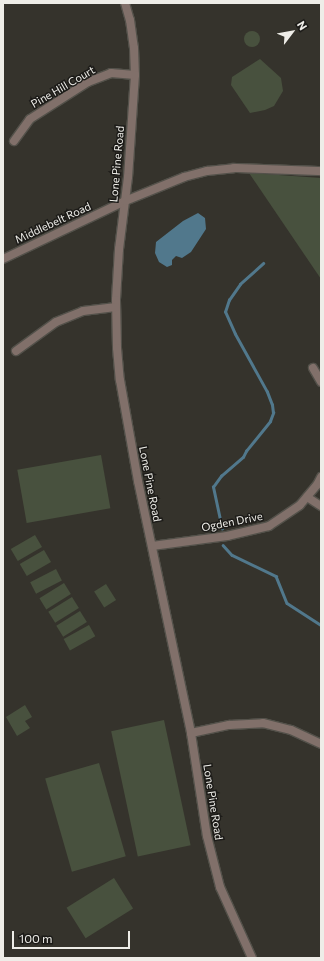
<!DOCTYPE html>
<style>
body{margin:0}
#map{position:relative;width:324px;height:961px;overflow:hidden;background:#35332c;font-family:Commissioner,sans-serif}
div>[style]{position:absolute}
.green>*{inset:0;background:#48513e;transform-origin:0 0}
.round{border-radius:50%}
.water>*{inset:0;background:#51788c}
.stream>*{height:2.5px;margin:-1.25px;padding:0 1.25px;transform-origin:1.25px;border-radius:1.25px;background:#51788c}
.roads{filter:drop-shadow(1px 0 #53514a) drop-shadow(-1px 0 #53514a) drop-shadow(0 1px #53514a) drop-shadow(0 -1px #53514a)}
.minor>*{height:8px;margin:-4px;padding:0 4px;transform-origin:4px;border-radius:4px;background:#81706a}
span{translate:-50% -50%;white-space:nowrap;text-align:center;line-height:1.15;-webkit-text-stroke:3px #1c1b18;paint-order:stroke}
.street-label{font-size:11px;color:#eeede8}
.frame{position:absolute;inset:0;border:4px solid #eeede8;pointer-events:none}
.north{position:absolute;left:272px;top:12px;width:40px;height:40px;-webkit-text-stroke:3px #1c1b18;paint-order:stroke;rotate:58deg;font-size:11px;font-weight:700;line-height:16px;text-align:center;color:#eeede8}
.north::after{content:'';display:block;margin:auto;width:14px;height:18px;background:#eeede8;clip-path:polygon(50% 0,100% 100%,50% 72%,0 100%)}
.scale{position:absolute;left:12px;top:931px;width:118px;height:18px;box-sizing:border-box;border:2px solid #eeede8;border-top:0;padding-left:5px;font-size:12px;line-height:14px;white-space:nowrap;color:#eeede8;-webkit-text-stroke:3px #1c1b18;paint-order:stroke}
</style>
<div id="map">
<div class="green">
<div class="round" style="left:244px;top:31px;width:16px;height:16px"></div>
<div style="clip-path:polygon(260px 59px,281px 78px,283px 91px,274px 106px,265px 110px,250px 113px,231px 85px,232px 77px)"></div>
<div style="clip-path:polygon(249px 173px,321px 178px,321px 279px)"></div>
<div style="left:101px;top:455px;width:54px;height:85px;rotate:80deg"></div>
<div style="left:35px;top:535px;width:14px;height:28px;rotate:60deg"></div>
<div style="left:44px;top:550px;width:14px;height:28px;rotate:60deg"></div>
<div style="left:56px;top:569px;width:13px;height:29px;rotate:63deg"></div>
<div style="left:64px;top:583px;width:13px;height:29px;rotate:58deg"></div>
<div style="left:106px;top:584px;width:19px;height:14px;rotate:58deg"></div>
<div style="left:72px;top:597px;width:13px;height:28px;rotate:58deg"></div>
<div style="left:80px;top:611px;width:13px;height:28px;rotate:58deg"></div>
<div style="left:89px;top:625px;width:13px;height:29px;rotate:61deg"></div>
<div style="clip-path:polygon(25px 705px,32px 717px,25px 721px,30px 728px,17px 736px,6px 717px)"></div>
<div style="left:164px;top:720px;width:128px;height:54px;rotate:78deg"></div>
<div style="left:99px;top:763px;width:97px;height:56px;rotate:74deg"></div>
<div style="left:114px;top:878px;width:36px;height:56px;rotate:58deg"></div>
</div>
<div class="water">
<div style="clip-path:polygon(198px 213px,205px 218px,206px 229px,191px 252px,182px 258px,176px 256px,172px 260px,172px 265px,167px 267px,159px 262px,155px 253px,156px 242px,183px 221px)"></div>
</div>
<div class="stream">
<div style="left:222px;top:529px;width:43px;rotate:-102.1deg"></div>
<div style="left:213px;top:487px;width:14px;rotate:-54deg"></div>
<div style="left:221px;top:476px;width:29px;rotate:-41deg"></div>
<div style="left:243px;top:457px;width:7px;rotate:-63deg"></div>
<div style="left:246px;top:451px;width:38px;rotate:-51deg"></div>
<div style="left:270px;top:421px;width:9px;rotate:-69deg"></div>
<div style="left:273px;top:413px;width:8px;rotate:-97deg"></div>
<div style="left:272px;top:405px;width:14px;rotate:-111deg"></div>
<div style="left:267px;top:392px;width:66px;rotate:-118.9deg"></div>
<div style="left:235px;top:334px;width:24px;rotate:-114deg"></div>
<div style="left:225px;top:312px;width:13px;rotate:-72deg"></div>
<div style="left:229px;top:300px;width:19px;rotate:-55deg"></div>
<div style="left:240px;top:284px;width:31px;rotate:-42deg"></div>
<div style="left:223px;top:545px;width:13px;rotate:48deg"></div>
<div style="left:232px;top:555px;width:49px;rotate:25.5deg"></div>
<div style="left:276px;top:576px;width:29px;rotate:68deg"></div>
<div style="left:287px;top:603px;width:40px;rotate:32.9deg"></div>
</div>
<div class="roads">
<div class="minor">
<div style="left:125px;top:3px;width:18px;rotate:74deg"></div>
<div style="left:130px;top:20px;width:28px;rotate:82deg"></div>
<div style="left:134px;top:48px;width:27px;rotate:88deg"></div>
<div style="left:135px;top:75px;width:102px;rotate:93.9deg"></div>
<div style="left:128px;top:177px;width:73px;rotate:97.1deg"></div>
<div style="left:119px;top:249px;width:51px;rotate:93.4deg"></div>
<div style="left:116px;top:300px;width:48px;rotate:88.8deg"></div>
<div style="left:117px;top:348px;width:32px;rotate:85deg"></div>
<div style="left:120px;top:380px;width:103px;rotate:79.9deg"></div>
<div style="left:138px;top:481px;width:258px;rotate:78.1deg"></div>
<div style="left:191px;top:733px;width:104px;rotate:81.2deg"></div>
<div style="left:207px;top:836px;width:53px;rotate:75.7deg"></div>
<div style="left:220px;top:887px;width:78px;rotate:65.7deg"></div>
<div style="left:14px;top:141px;width:27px;rotate:-54deg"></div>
<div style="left:30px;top:119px;width:69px;rotate:-32.5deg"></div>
<div style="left:88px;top:82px;width:25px;rotate:-21deg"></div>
<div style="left:111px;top:73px;width:24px;rotate:5deg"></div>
<div style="left:3px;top:259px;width:135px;rotate:-25.4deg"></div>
<div style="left:125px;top:201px;width:64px;rotate:-22.1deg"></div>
<div style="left:184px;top:177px;width:24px;rotate:-15deg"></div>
<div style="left:207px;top:171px;width:27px;rotate:-6deg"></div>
<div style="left:234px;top:168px;width:87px;rotate:2deg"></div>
<div style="left:16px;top:351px;width:49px;rotate:-35.9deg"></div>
<div style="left:56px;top:322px;width:29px;rotate:-22deg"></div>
<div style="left:83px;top:311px;width:33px;rotate:-7deg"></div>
<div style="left:313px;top:368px;width:16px;rotate:60deg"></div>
<div style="left:307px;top:497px;width:17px;rotate:33deg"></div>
<div style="left:152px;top:546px;width:76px;rotate:-7.6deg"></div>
<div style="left:227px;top:536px;width:43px;rotate:-13.4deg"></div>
<div style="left:269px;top:526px;width:37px;rotate:-34deg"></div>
<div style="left:300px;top:505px;width:26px;rotate:-50deg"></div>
<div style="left:317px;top:485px;width:9px;rotate:-63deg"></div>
<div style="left:191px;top:733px;width:39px;rotate:-12deg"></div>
<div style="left:229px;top:725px;width:34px;rotate:-3deg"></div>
<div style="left:263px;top:723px;width:29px;rotate:14deg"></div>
<div style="left:291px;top:730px;width:33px;rotate:25deg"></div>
</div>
</div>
<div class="street-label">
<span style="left:63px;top:87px;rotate:-30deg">Pine Hill Court</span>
<span style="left:117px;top:164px;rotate:-85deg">Lone Pine Road</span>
<span style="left:53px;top:223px;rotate:-25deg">Middlebelt Road</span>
<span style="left:150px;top:484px;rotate:79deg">Lone Pine Road</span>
<span style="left:232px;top:522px;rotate:-11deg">Ogden Drive</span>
<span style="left:213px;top:802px;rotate:81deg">Lone Pine Road</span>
</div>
<div class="frame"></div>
<div class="north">N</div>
<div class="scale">100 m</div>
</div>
